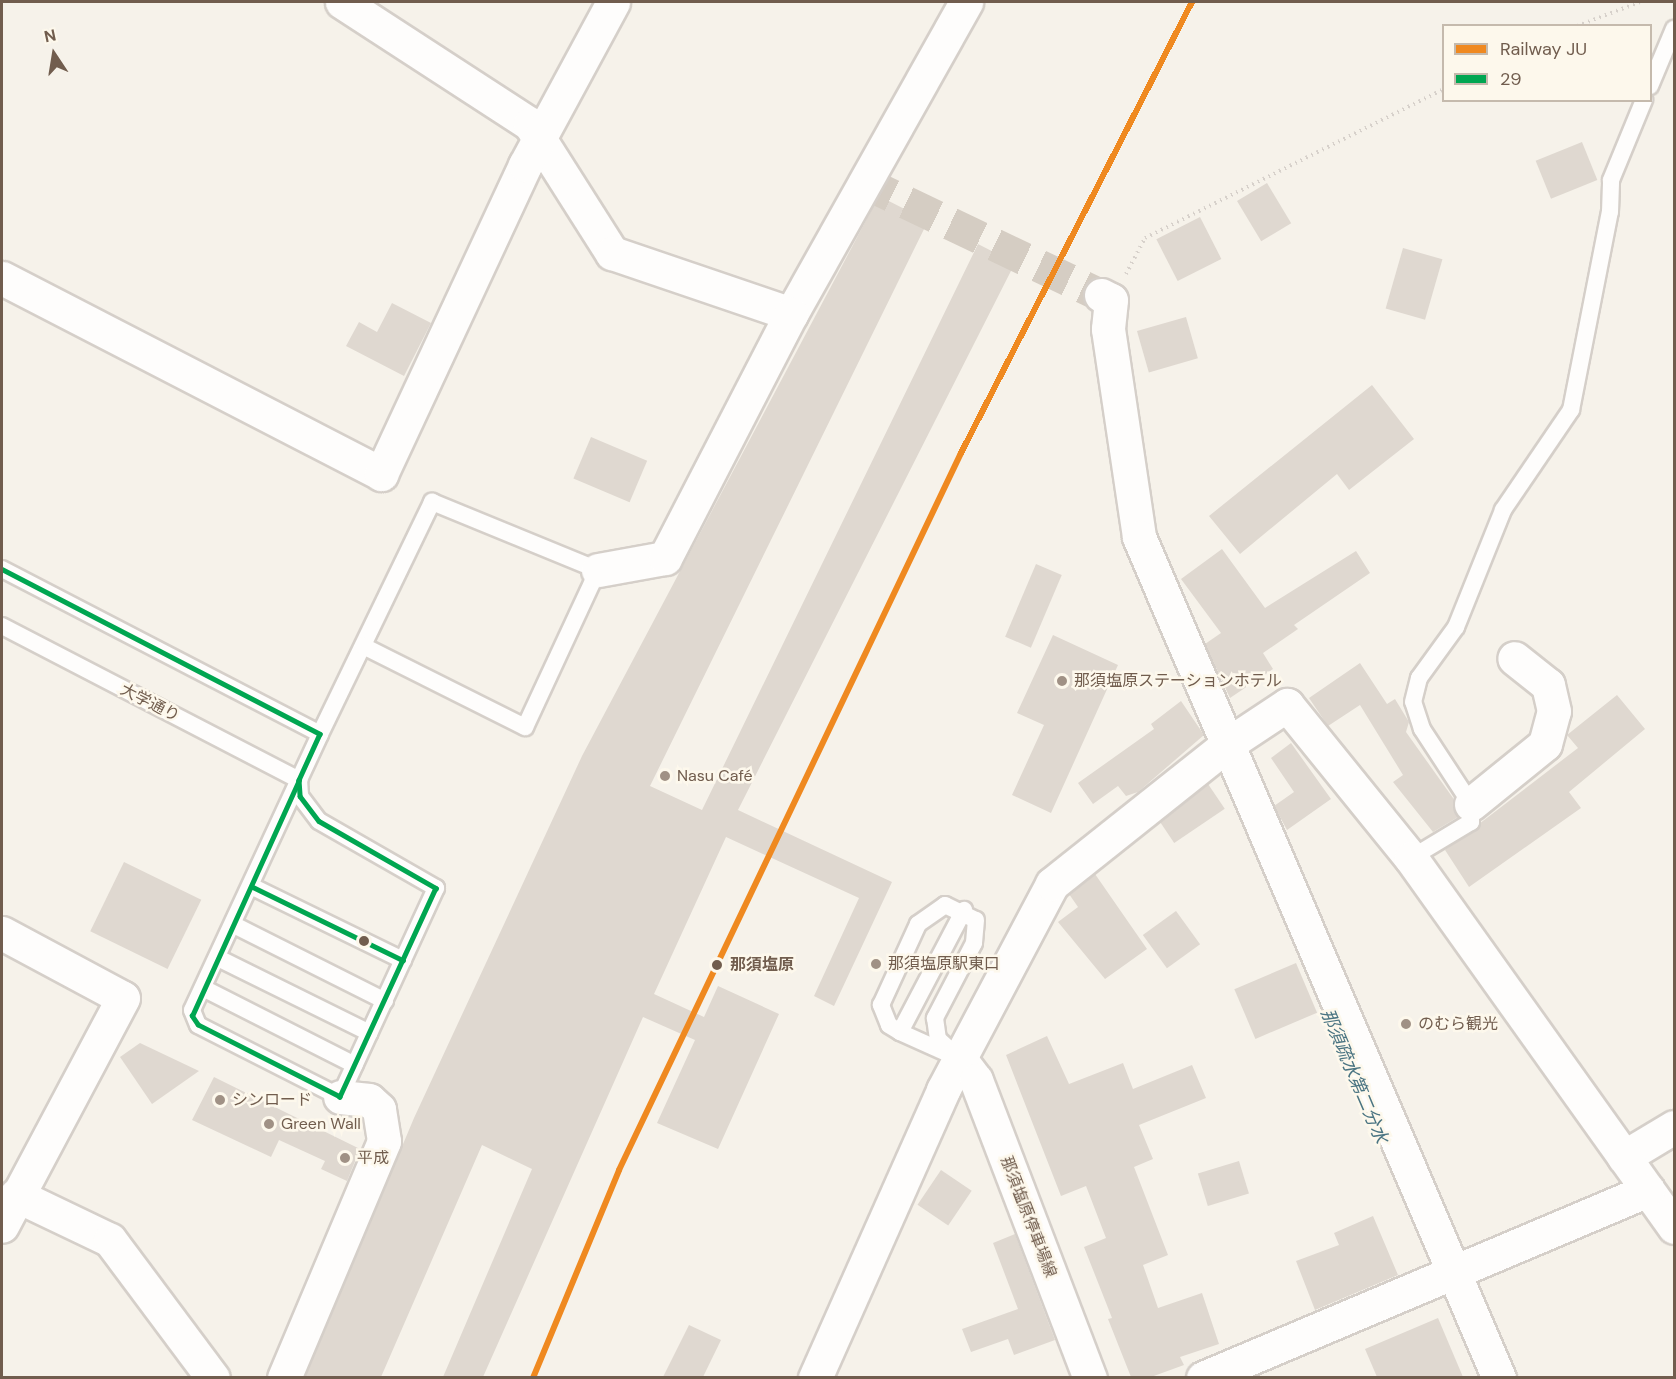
<!DOCTYPE html>
<meta charset="utf-8">
<style>
body{margin:0}
#map{position:relative;width:1676px;height:1379px;overflow:hidden;background:#f6f2ea;font-family:"DM Sans","Noto Sans JP",sans-serif}
div>[style]{position:absolute}
.building>*{inset:0;background:#dfd8d0;transform-origin:0 0}
.street-tunnel>*{height:33px;margin-top:-16.5px;transform-origin:0;background:repeating-linear-gradient(90deg,#d5cdc3 0 33px,transparent 0 49px)}
.path>*{height:4px;margin-top:-2px;transform-origin:0;background:repeating-linear-gradient(90deg,#d7d1cb 0 1.5px,transparent 0 6px)}
.roads{filter:drop-shadow(2px 0 #d5cfc9) drop-shadow(-2px 0 #d5cfc9) drop-shadow(0 2px #d5cfc9) drop-shadow(0 -2px #d5cfc9)}
.lane>*{height:16px;margin:-8px;padding:0 8px;transform-origin:8px;border-radius:8px;background:#fefdfc}
.street>*{height:33px;margin:-16.5px;padding:0 16.5px;transform-origin:16.5px;border-radius:16.5px;background:#fefdfc}
.secondary>*{height:33px;margin:-16.5px;padding:0 16.5px;transform-origin:16.5px;border-radius:16.5px;background:#fefdfc}
.bus-1>*{height:4.5px;margin:-2.25px;padding:0 2.25px;transform-origin:2.25px;border-radius:2.25px;background:#00a651}
.rail-1>*{height:6px;margin:-3px;padding:0 3px;transform-origin:3px;border-radius:3px;background:#ef8920}
.dots>*{width:16px;height:16px;translate:-50% -50%;box-sizing:border-box;border:3px solid #fdf8ec;border-radius:50%}
span{translate:-50% -50%;white-space:nowrap;text-align:center;line-height:1.15;-webkit-text-stroke:5px #fdf8ec;paint-order:stroke}
.poi-label{font-size:16px;color:#715d4e}
.left{translate:0 -50%;text-align:left}
.street-label{font-size:16px;color:#715d4e}
.stop-label{font-size:16px;color:#715d4e;font-weight:700}
.water-label{font-size:18px;color:#4a7482;font-style:italic}
.frame{position:absolute;inset:0;border:3px solid #715d4e;pointer-events:none}
.legend{position:absolute;left:1442px;top:24px;width:210px;height:78px;box-sizing:border-box;background:#fdf8ec;border:2px solid #c5baad;margin:0;padding:8px 10px;list-style:none;font-size:18px;color:#715d4e}
.legend li{display:flex;align-items:center;gap:12px;height:30px}
.legend b{width:30px;border:2px solid #c5baad}
.north{position:absolute;left:24px;top:24px;width:60px;height:60px;-webkit-text-stroke:4px #fdf8ec;paint-order:stroke;rotate:348deg;font-size:16px;font-weight:700;line-height:24px;text-align:center;color:#715d4e}
.north::after{content:'';display:block;margin:auto;width:21px;height:27px;background:#715d4e;clip-path:polygon(50% 0,100% 100%,50% 72%,0 100%)}
</style>
<div id="map">
<div class="building">
<div style="left:1582px;top:142px;width:41px;height:50px;rotate:68deg"></div>
<div style="left:1267px;top:183px;width:47px;height:35px;rotate:59deg"></div>
<div style="clip-path:polygon(879px 196px,928px 221px,650px 786px,702px 810px,978px 244px,1015px 263px,738px 810px,892px 882px,834px 1006px,814px 996px,859px 898px,726px 837px,654px 994px,704px 1017px,718px 986px,779px 1014px,718px 1149px,657px 1123px,695px 1040px,643px 1017px,483px 1377px,443px 1377px,532px 1169px,482px 1145px,381px 1377px,305px 1377px,414px 1118px,582px 756px)"></div>
<div style="left:1200px;top:217px;width:47px;height:49px;rotate:63deg"></div>
<div style="left:1403px;top:248px;width:41px;height:63px;rotate:16deg"></div>
<div style="clip-path:polygon(392px 303px,431px 323px,404px 376px,346px 346px,359px 322px,377px 332px)"></div>
<div style="left:1186px;top:317px;width:43px;height:51px;rotate:74deg"></div>
<div style="clip-path:polygon(1372px 385px,1414px 439px,1349px 490px,1337px 474px,1240px 554px,1209px 516px)"></div>
<div style="left:591px;top:437px;width:61px;height:45px;rotate:23deg"></div>
<div style="clip-path:polygon(1222px 549px,1265px 608px,1356px 551px,1370px 573px,1294px 625px,1298px 629px,1263px 653px,1273px 669px,1230px 698px,1205px 644px,1221px 633px,1181px 579px)"></div>
<div style="left:1036px;top:564px;width:28px;height:79px;rotate:23deg"></div>
<div style="clip-path:polygon(1053px 635px,1118px 665px,1051px 813px,1012px 795px,1044px 725px,1017px 713px)"></div>
<div style="clip-path:polygon(1360px 663px,1387px 704px,1395px 699px,1409px 722px,1406px 732px,1453px 798px,1458px 817px,1433px 832px,1393px 782px,1403px 775px,1360px 705px,1328px 726px,1309px 698px)"></div>
<div style="clip-path:polygon(1617px 695px,1645px 729px,1569px 792px,1581px 808px,1469px 887px,1445px 850px,1578px 748px,1567px 735px)"></div>
<div style="clip-path:polygon(1181px 701px,1204px 735px,1138px 792px,1126px 796px,1118px 786px,1093px 804px,1078px 783px,1154px 729px,1151px 724px)"></div>
<div style="clip-path:polygon(1291px 743px,1331px 799px,1287px 830px,1274px 806px,1294px 792px,1271px 758px)"></div>
<div style="left:1208px;top:784px;width:30px;height:61px;rotate:56deg"></div>
<div style="left:124px;top:862px;width:86px;height:77px;rotate:26deg"></div>
<div style="clip-path:polygon(1095px 874px,1147px 949px,1105px 979px,1058px 922px,1078px 907px,1069px 894px)"></div>
<div style="left:1176px;top:911px;width:41px;height:41px;rotate:54deg"></div>
<div style="left:1296px;top:963px;width:54px;height:67px;rotate:67deg"></div>
<div style="clip-path:polygon(1047px 1036px,1069px 1084px,1123px 1063px,1133px 1089px,1192px 1065px,1206px 1098px,1139px 1125px,1153px 1159px,1134px 1167px,1168px 1255px,1143px 1265px,1158px 1308px,1202px 1293px,1219px 1344px,1180px 1357px,1184px 1365px,1151px 1377px,1131px 1377px,1108px 1319px,1112px 1318px,1084px 1247px,1106px 1238px,1086px 1186px,1061px 1196px,1006px 1055px)"></div>
<div style="clip-path:polygon(140px 1043px,199px 1071px,152px 1104px,120px 1057px)"></div>
<div style="clip-path:polygon(214px 1077px,360px 1149px,347px 1181px,321px 1169px,325px 1161px,279px 1140px,271px 1157px,192px 1120px)"></div>
<div style="left:1239px;top:1161px;width:34px;height:43px;rotate:73deg"></div>
<div style="left:941px;top:1170px;width:37px;height:42px;rotate:34deg"></div>
<div style="clip-path:polygon(1373px 1216px,1398px 1275px,1315px 1310px,1296px 1261px,1339px 1245px,1334px 1233px)"></div>
<div style="clip-path:polygon(1015px 1234px,1055px 1340px,1014px 1355px,1008px 1339px,971px 1352px,962px 1329px,1018px 1309px,993px 1243px)"></div>
<div style="clip-path:polygon(1438px 1318px,1463px 1377px,1377px 1377px,1365px 1349px)"></div>
<div style="clip-path:polygon(689px 1325px,721px 1340px,703px 1377px,663px 1377px)"></div>
</div>
<div class="street-tunnel">
<div style="left:862px;top:181px;width:265px;rotate:25.5deg"></div>
</div>
<div class="path">
<div style="left:1577px;top:26px;width:67px;rotate:-20.9deg"></div>
<div style="left:1126px;top:274px;width:41px;rotate:-62.2deg"></div>
<div style="left:1145px;top:238px;width:334px;rotate:-26.5deg"></div>
</div>
<div class="roads">
<div class="lane">
<div style="left:1650px;top:86px;width:62px;rotate:-67.2deg"></div>
<div style="left:2px;top:569px;width:358px;rotate:27.4deg"></div>
<div style="left:2px;top:626px;width:335px;rotate:27.4deg"></div>
<div style="left:299px;top:780px;width:16px;rotate:86deg"></div>
<div style="left:300px;top:796px;width:31px;rotate:53deg"></div>
<div style="left:319px;top:821px;width:135px;rotate:29.8deg"></div>
<div style="left:436px;top:888px;width:230px;rotate:114.7deg"></div>
<div style="left:340px;top:1097px;width:159px;rotate:-153.1deg"></div>
<div style="left:198px;top:1025px;width:16px;rotate:-112deg"></div>
<div style="left:192px;top:1010px;width:304px;rotate:-65.1deg"></div>
<div style="left:320px;top:734px;width:258px;rotate:-64.2deg"></div>
<div style="left:432px;top:502px;width:179px;rotate:22.3deg"></div>
<div style="left:598px;top:570px;width:173px;rotate:114.9deg"></div>
<div style="left:525px;top:727px;width:181px;rotate:-153.4deg"></div>
<div style="left:1411px;top:858px;width:70px;rotate:-31deg"></div>
<div style="left:1471px;top:822px;width:18px;rotate:-90deg"></div>
<div style="left:1471px;top:804px;width:90px;rotate:-123.2deg"></div>
<div style="left:1422px;top:729px;width:28px;rotate:-108deg"></div>
<div style="left:1413px;top:702px;width:25px;rotate:-76deg"></div>
<div style="left:1419px;top:678px;width:63px;rotate:-54deg"></div>
<div style="left:1456px;top:627px;width:126px;rotate:-68.1deg"></div>
<div style="left:1503px;top:510px;width:121px;rotate:-55.8deg"></div>
<div style="left:1571px;top:410px;width:202px;rotate:-78.9deg"></div>
<div style="left:1610px;top:212px;width:32px;rotate:-88deg"></div>
<div style="left:1611px;top:180px;width:87px;rotate:-67.6deg"></div>
<div style="left:253px;top:887px;width:167px;rotate:26deg"></div>
<div style="left:945px;top:905px;width:34px;rotate:26deg"></div>
<div style="left:976px;top:920px;width:23px;rotate:95deg"></div>
<div style="left:974px;top:943px;width:85px;rotate:117.5deg"></div>
<div style="left:935px;top:1018px;width:21px;rotate:82deg"></div>
<div style="left:938px;top:1039px;width:30px;rotate:42deg"></div>
<div style="left:960px;top:1059px;width:66px;rotate:-155.8deg"></div>
<div style="left:900px;top:1032px;width:13px;rotate:-148deg"></div>
<div style="left:889px;top:1025px;width:22px;rotate:-112deg"></div>
<div style="left:881px;top:1005px;width:89px;rotate:-65.4deg"></div>
<div style="left:918px;top:924px;width:33px;rotate:-35deg"></div>
<div style="left:234px;top:925px;width:169px;rotate:26.7deg"></div>
<div style="left:218px;top:958px;width:169px;rotate:26.3deg"></div>
<div style="left:203px;top:988px;width:170px;rotate:26.9deg"></div>
<div style="left:900px;top:1032px;width:138px;rotate:-62.3deg"></div>
</div>
<div class="street">
<div style="left:342px;top:2px;width:224px;rotate:33deg"></div>
<div style="left:530px;top:124px;width:153px;rotate:57.6deg"></div>
<div style="left:612px;top:253px;width:189px;rotate:18.8deg"></div>
<div style="left:791px;top:314px;width:358px;rotate:-60.7deg"></div>
<div style="left:2px;top:278px;width:427px;rotate:27.3deg"></div>
<div style="left:381px;top:474px;width:341px;rotate:-65deg"></div>
<div style="left:525px;top:165px;width:185px;rotate:-61.6deg"></div>
<div style="left:1101px;top:295px;width:11px;rotate:27deg"></div>
<div style="left:1111px;top:300px;width:29px;rotate:96deg"></div>
<div style="left:1108px;top:329px;width:210px;rotate:81.5deg"></div>
<div style="left:1139px;top:537px;width:915px;rotate:66.83deg"></div>
<div style="left:598px;top:570px;width:68px;rotate:-10.2deg"></div>
<div style="left:665px;top:558px;width:275px;rotate:-62.7deg"></div>
<div style="left:1471px;top:804px;width:95px;rotate:-39deg"></div>
<div style="left:1545px;top:744px;width:34px;rotate:-75deg"></div>
<div style="left:1554px;top:711px;width:27px;rotate:-103deg"></div>
<div style="left:1548px;top:685px;width:43px;rotate:-141.5deg"></div>
<div style="left:2px;top:933px;width:137px;rotate:28.2deg"></div>
<div style="left:123px;top:998px;width:258px;rotate:118deg"></div>
<div style="left:1624px;top:1157px;width:58px;rotate:-31deg"></div>
<div style="left:16px;top:1195px;width:104px;rotate:25.6deg"></div>
<div style="left:110px;top:1240px;width:172px;rotate:53.3deg"></div>
<div style="left:284px;top:1378px;width:257px;rotate:-67.1deg"></div>
<div style="left:384px;top:1141px;width:32px;rotate:-99deg"></div>
<div style="left:379px;top:1109px;width:13px;rotate:-138deg"></div>
<div style="left:369px;top:1100px;width:29px;rotate:-174deg"></div>
<div style="left:815px;top:1378px;width:315px;rotate:-66deg"></div>
<div style="left:943px;top:1090px;width:233px;rotate:-62.1deg"></div>
<div style="left:1052px;top:884px;width:225px;rotate:-38.5deg"></div>
<div style="left:1228px;top:744px;width:71px;rotate:-33.5deg"></div>
<div style="left:1287px;top:705px;width:197px;rotate:51deg"></div>
<div style="left:1411px;top:858px;width:453px;rotate:54.5deg"></div>
<div style="left:1203px;top:1378px;width:483px;rotate:-22.9deg"></div>
</div>
<div class="secondary">
<div style="left:960px;top:1059px;width:26px;rotate:53deg"></div>
<div style="left:976px;top:1080px;width:319px;rotate:69.1deg"></div>
</div>
</div>
<div class="bus-1">
<div style="left:2px;top:569px;width:358px;rotate:27.4deg"></div>
<div style="left:320px;top:734px;width:51px;rotate:114.5deg"></div>
<div style="left:299px;top:780px;width:16px;rotate:86deg"></div>
<div style="left:300px;top:796px;width:31px;rotate:53deg"></div>
<div style="left:319px;top:821px;width:135px;rotate:29.8deg"></div>
<div style="left:436px;top:888px;width:230px;rotate:114.7deg"></div>
<div style="left:340px;top:1097px;width:159px;rotate:-153.1deg"></div>
<div style="left:198px;top:1025px;width:11px;rotate:-124deg"></div>
<div style="left:192px;top:1016px;width:259px;rotate:-65.6deg"></div>
<div style="left:253px;top:887px;width:167px;rotate:26deg"></div>
</div>
<div class="rail-1">
<div style="left:533px;top:1378px;width:225px;rotate:-67.5deg"></div>
<div style="left:619px;top:1170px;width:794px;rotate:-64.5deg"></div>
<div style="left:961px;top:453px;width:507px;rotate:-62.88deg"></div>
</div>
<div class="dots">
<div style="left:1062px;top:681px;background:#a09185"></div>
<div style="left:665px;top:776px;background:#a09185"></div>
<div style="left:364px;top:941px;background:#715d4e"></div>
<div style="left:876px;top:964px;background:#a09185"></div>
<div style="left:717px;top:965px;background:#715d4e"></div>
<div style="left:1406px;top:1024px;background:#a09185"></div>
<div style="left:220px;top:1100px;background:#a09185"></div>
<div style="left:269px;top:1124px;background:#a09185"></div>
<div style="left:345px;top:1158px;background:#a09185"></div>
</div>
<div class="poi-label">
<span class="left" style="left:1074px;top:681px">那須塩原ステーションホテル</span>
<span class="left" style="left:677px;top:776px">Nasu Café</span>
<span class="left" style="left:888px;top:964px">那須塩原駅東口</span>
<span class="left" style="left:1418px;top:1024px">のむら観光</span>
<span class="left" style="left:232px;top:1100px">シンロード</span>
<span class="left" style="left:281px;top:1124px">Green Wall</span>
<span class="left" style="left:357px;top:1158px">平成</span>
</div>
<div class="street-label">
<span style="left:150px;top:703px;rotate:27deg">大学通り</span>
<span style="left:1028px;top:1217px;rotate:69deg">那須塩原停車場線</span>
</div>
<div class="stop-label">
<span class="left" style="left:730px;top:965px">那須塩原</span>
</div>
<div class="water-label">
<span style="left:1354px;top:1076px;rotate:67deg">那須疏水第二分水</span>
</div>
<div class="frame"></div>
<ul class="legend">
<li><b style="height:8px;background:#ef8920"></b>Railway JU</li>
<li><b style="height:8px;background:#00a651"></b>29</li>
</ul>
<div class="north">N</div>
</div>
